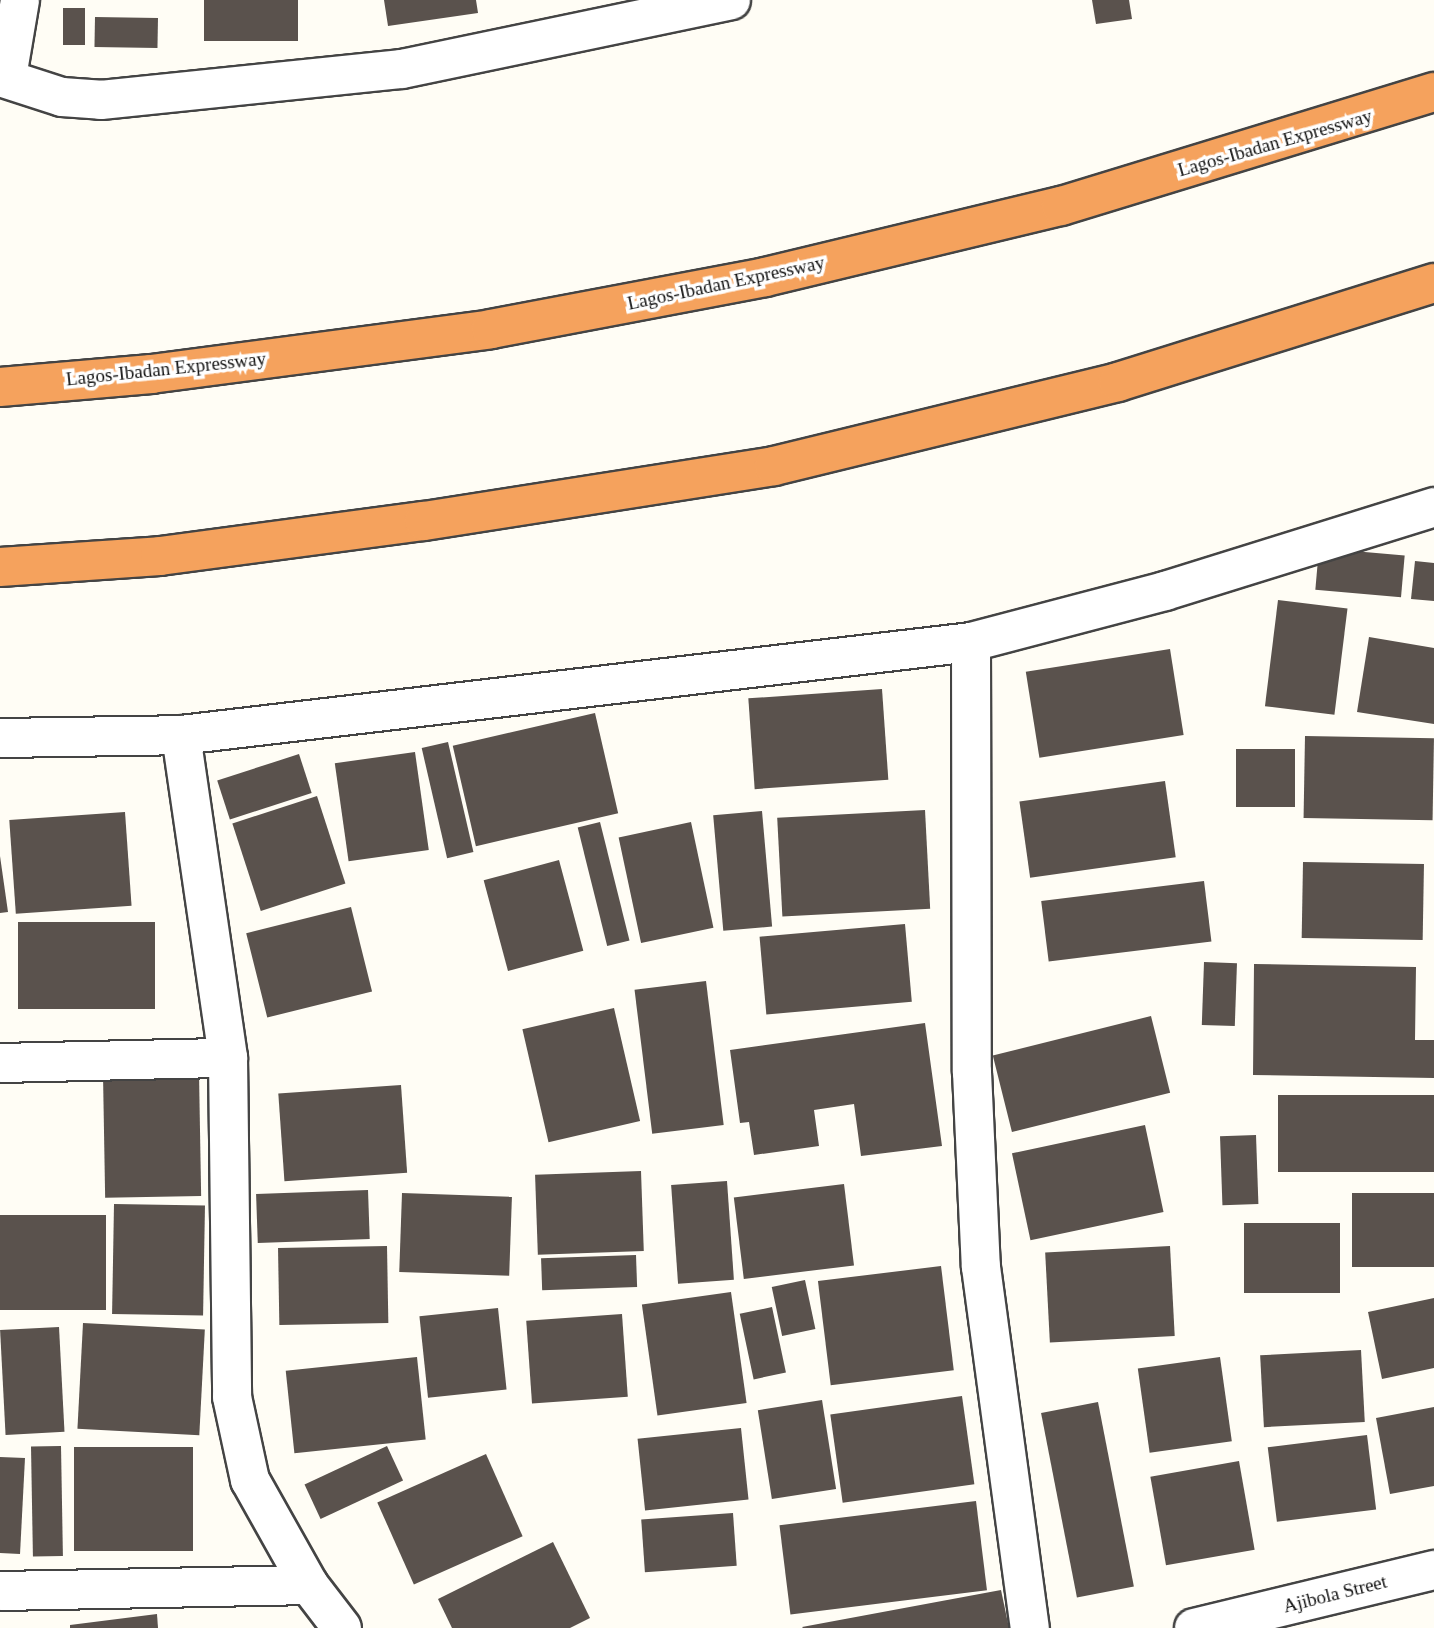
<!DOCTYPE html>
<style>
body{margin:0}
#map{position:relative;width:1434px;height:1628px;overflow:hidden;background:#fffdf5;font-family:"Times New Roman",serif}
div>[style]{position:absolute}
.building>*{inset:0;background:#5a524d;transform-origin:0 0}
.roads{filter:drop-shadow(2px 0 #444) drop-shadow(-2px 0 #444) drop-shadow(0 2px #444) drop-shadow(0 -2px #444)}
.street>*{height:38px;margin:-19px;padding:0 19px;transform-origin:19px;border-radius:19px;background:#fff}
.highway>*{height:38px;margin:-19px;padding:0 19px;transform-origin:19px;border-radius:19px;background:#f5a25d}
span{translate:-50% -50%;white-space:nowrap;text-align:center;line-height:1.15;-webkit-text-stroke:7px #fff;paint-order:stroke}
.street-label{font-size:19px;color:#111}
</style>
<div id="map">
<div class="building">
<div style="left:204px;top:0;width:94px;height:41px"></div>
<div style="clip-path:polygon(384px 0,476px 0,478px 13px,388px 26px)"></div>
<div style="clip-path:polygon(1092px 0,1129px 0,1132px 19px,1096px 24px)"></div>
<div style="left:63px;top:8px;width:22px;height:37px"></div>
<div style="left:95px;top:17px;width:63px;height:30px;rotate:1deg"></div>
<div style="left:1319px;top:548px;width:86px;height:42px;rotate:5deg"></div>
<div style="clip-path:polygon(1415px 561px,1434px 563px,1434px 601px,1411px 599px)"></div>
<div style="left:1278px;top:600px;width:70px;height:107px;rotate:7deg"></div>
<div style="clip-path:polygon(1369px 637px,1434px 648px,1434px 724px,1357px 712px)"></div>
<div style="left:1170px;top:649px;width:87px;height:146px;rotate:81deg"></div>
<div style="left:882px;top:689px;width:91px;height:134px;rotate:86deg"></div>
<div style="left:595px;top:713px;width:103px;height:146px;rotate:77deg"></div>
<div style="left:1305px;top:736px;width:129px;height:82px;rotate:1deg"></div>
<div style="left:448px;top:742px;width:113px;height:27px;rotate:77deg"></div>
<div style="left:1236px;top:749px;width:59px;height:58px"></div>
<div style="left:415px;top:752px;width:99px;height:81px;rotate:82deg"></div>
<div style="left:299px;top:754px;width:41px;height:86px;rotate:72deg"></div>
<div style="left:1165px;top:781px;width:77px;height:147px;rotate:82deg"></div>
<div style="left:317px;top:796px;width:92px;height:89px;rotate:72deg"></div>
<div style="left:925px;top:810px;width:99px;height:148px;rotate:87deg"></div>
<div style="left:762px;top:811px;width:116px;height:49px;rotate:85deg"></div>
<div style="left:125px;top:812px;width:94px;height:116px;rotate:86deg"></div>
<div style="left:600px;top:822px;width:122px;height:23px;rotate:76deg"></div>
<div style="left:691px;top:822px;width:108px;height:74px;rotate:78deg"></div>
<div style="clip-path:polygon(0 856px,8px 912px,0 913px)"></div>
<div style="left:559px;top:860px;width:94px;height:78px;rotate:75deg"></div>
<div style="left:1303px;top:862px;width:121px;height:76px;rotate:1deg"></div>
<div style="left:1204px;top:881px;width:61px;height:164px;rotate:83deg"></div>
<div style="left:351px;top:907px;width:87px;height:108px;rotate:76deg"></div>
<div style="left:18px;top:922px;width:137px;height:87px"></div>
<div style="left:905px;top:924px;width:78px;height:146px;rotate:85deg"></div>
<div style="left:1204px;top:962px;width:33px;height:63px;rotate:2deg"></div>
<div style="clip-path:polygon(1254px 964px,1416px 967px,1415px 1040px,1434px 1040px,1434px 1078px,1253px 1075px)"></div>
<div style="left:706px;top:981px;width:145px;height:72px;rotate:83deg"></div>
<div style="left:614px;top:1008px;width:116px;height:94px;rotate:77deg"></div>
<div style="left:1151px;top:1016px;width:79px;height:163px;rotate:76deg"></div>
<div style="clip-path:polygon(925px 1023px,942px 1146px,861px 1156px,854px 1104px,814px 1110px,819px 1146px,754px 1155px,749px 1122px,740px 1123px,730px 1050px)"></div>
<div style="left:199px;top:1073px;width:123px;height:96px;rotate:89deg"></div>
<div style="left:401px;top:1085px;width:88px;height:123px;rotate:86deg"></div>
<div style="left:1434px;top:1095px;width:77px;height:156px;rotate:90deg"></div>
<div style="left:1145px;top:1125px;width:89px;height:136px;rotate:78deg"></div>
<div style="left:1256px;top:1135px;width:69px;height:36px;rotate:88deg"></div>
<div style="left:641px;top:1171px;width:80px;height:106px;rotate:88deg"></div>
<div style="left:727px;top:1181px;width:99px;height:56px;rotate:86deg"></div>
<div style="left:844px;top:1184px;width:82px;height:111px;rotate:83deg"></div>
<div style="left:368px;top:1190px;width:49px;height:112px;rotate:88deg"></div>
<div style="left:402px;top:1193px;width:110px;height:79px;rotate:2deg"></div>
<div style="left:1434px;top:1193px;width:74px;height:82px;rotate:90deg"></div>
<div style="left:114px;top:1204px;width:91px;height:110px;rotate:1deg"></div>
<div style="left:0;top:1215px;width:106px;height:95px"></div>
<div style="left:1244px;top:1223px;width:96px;height:70px"></div>
<div style="left:387px;top:1246px;width:77px;height:109px;rotate:89deg"></div>
<div style="left:1170px;top:1246px;width:90px;height:125px;rotate:87deg"></div>
<div style="left:636px;top:1255px;width:32px;height:95px;rotate:88deg"></div>
<div style="left:941px;top:1266px;width:105px;height:124px;rotate:83deg"></div>
<div style="left:805px;top:1280px;width:50px;height:34px;rotate:78deg"></div>
<div style="left:731px;top:1292px;width:112px;height:90px;rotate:82deg"></div>
<div style="clip-path:polygon(1434px 1298px,1434px 1368px,1382px 1379px,1368px 1312px)"></div>
<div style="left:772px;top:1307px;width:67px;height:33px;rotate:78deg"></div>
<div style="left:498px;top:1308px;width:82px;height:79px;rotate:84deg"></div>
<div style="left:622px;top:1314px;width:83px;height:96px;rotate:86deg"></div>
<div style="left:83px;top:1323px;width:122px;height:106px;rotate:3deg"></div>
<div style="left:59px;top:1327px;width:105px;height:59px;rotate:87deg"></div>
<div style="left:1361px;top:1350px;width:72px;height:101px;rotate:87deg"></div>
<div style="left:417px;top:1357px;width:83px;height:132px;rotate:84deg"></div>
<div style="left:1220px;top:1357px;width:85px;height:83px;rotate:82deg"></div>
<div style="left:962px;top:1396px;width:89px;height:133px;rotate:82deg"></div>
<div style="left:822px;top:1400px;width:90px;height:65px;rotate:81deg"></div>
<div style="left:1098px;top:1402px;width:188px;height:58px;rotate:79deg"></div>
<div style="clip-path:polygon(1434px 1407px,1434px 1486px,1390px 1494px,1376px 1418px)"></div>
<div style="left:741px;top:1428px;width:72px;height:104px;rotate:84deg"></div>
<div style="left:1367px;top:1435px;width:75px;height:100px;rotate:83deg"></div>
<div style="left:61px;top:1446px;width:110px;height:30px;rotate:89deg"></div>
<div style="left:387px;top:1446px;width:38px;height:91px;rotate:65deg"></div>
<div style="left:74px;top:1447px;width:119px;height:104px"></div>
<div style="left:486px;top:1454px;width:90px;height:119px;rotate:66deg"></div>
<div style="clip-path:polygon(0 1457px,25px 1458px,20px 1554px,0 1553px)"></div>
<div style="left:1239px;top:1461px;width:90px;height:90px;rotate:80deg"></div>
<div style="left:976px;top:1501px;width:90px;height:198px;rotate:83deg"></div>
<div style="left:733px;top:1513px;width:53px;height:92px;rotate:86deg"></div>
<div style="clip-path:polygon(553px 1542px,590px 1618px,570px 1628px,452px 1628px,438px 1599px)"></div>
<div style="clip-path:polygon(1001px 1590px,1009px 1628px,803px 1628px,802px 1627px)"></div>
<div style="clip-path:polygon(157px 1614px,158px 1628px,70px 1628px,70px 1625px)"></div>
</div>
<div class="roads">
<div class="street">
<div style="left:0;top:77px;width:65px;rotate:17.9deg"></div>
<div style="left:62px;top:97px;width:39px;rotate:4deg"></div>
<div style="left:101px;top:100px;width:303px;rotate:-5.9deg"></div>
<div style="left:402px;top:69px;width:336px;rotate:-11.8deg"></div>
<div style="left:7px;top:77px;width:78px;rotate:-80.4deg"></div>
<div style="left:971px;top:642px;width:430px;rotate:89.9deg"></div>
<div style="left:972px;top:1072px;width:195px;rotate:87.4deg"></div>
<div style="left:981px;top:1267px;width:364px;rotate:82.3deg"></div>
<div style="left:181px;top:735px;width:326px;rotate:81.7deg"></div>
<div style="left:228px;top:1058px;width:339px;rotate:89.3deg"></div>
<div style="left:232px;top:1397px;width:85px;rotate:77.8deg"></div>
<div style="left:250px;top:1480px;width:120px;rotate:60.7deg"></div>
<div style="left:309px;top:1585px;width:54px;rotate:52.5deg"></div>
<div style="left:0;top:738px;width:181px;rotate:-0.9deg"></div>
<div style="left:181px;top:735px;width:795px;rotate:-6.71deg"></div>
<div style="left:971px;top:642px;width:201px;rotate:-14.7deg"></div>
<div style="left:1165px;top:591px;width:282px;rotate:-17.3deg"></div>
<div style="left:0;top:1063px;width:228px;rotate:-1.3deg"></div>
<div style="left:0;top:1591px;width:309px;rotate:-1.1deg"></div>
<div style="left:1194px;top:1628px;width:247px;rotate:-13.6deg"></div>
</div>
<div class="highway">
<div style="left:0;top:387px;width:152px;rotate:-4.9deg"></div>
<div style="left:151px;top:374px;width:343px;rotate:-7.5deg"></div>
<div style="left:491px;top:329px;width:279px;rotate:-10.7deg"></div>
<div style="left:765px;top:277px;width:304px;rotate:-13.5deg"></div>
<div style="left:1061px;top:206px;width:390px;rotate:-17deg"></div>
<div style="left:0;top:567px;width:160px;rotate:-3.9deg"></div>
<div style="left:160px;top:556px;width:266px;rotate:-7.6deg"></div>
<div style="left:424px;top:521px;width:354px;rotate:-8.9deg"></div>
<div style="left:774px;top:466px;width:354px;rotate:-13.7deg"></div>
<div style="left:1118px;top:382px;width:331px;rotate:-17.4deg"></div>
</div>
</div>
<div class="street-label">
<span style="left:1275px;top:143px;rotate:-16deg">Lagos-Ibadan Expressway</span>
<span style="left:726px;top:283px;rotate:-12deg">Lagos-Ibadan Expressway</span>
<span style="left:166px;top:369px;rotate:-6deg">Lagos-Ibadan Expressway</span>
<span style="left:1335px;top:1594px;rotate:-14deg">Ajibola Street</span>
</div>
</div>
